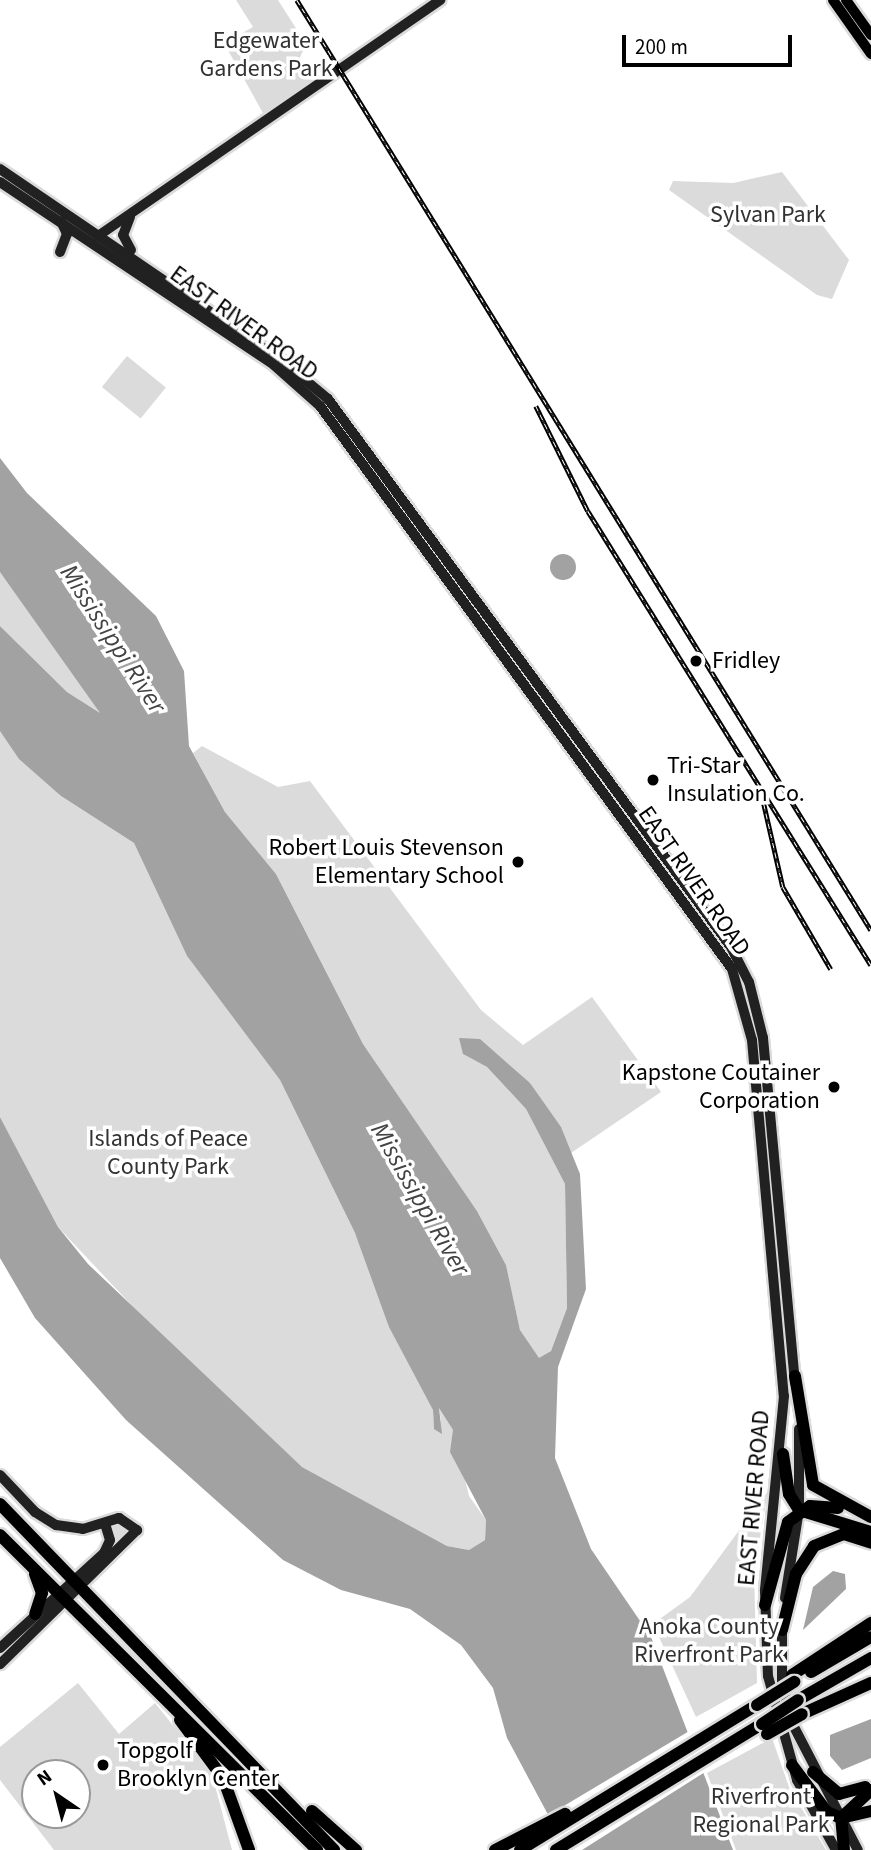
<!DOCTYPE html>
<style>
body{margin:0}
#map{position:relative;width:871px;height:1850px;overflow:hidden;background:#fff;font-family:"Source Sans 3",sans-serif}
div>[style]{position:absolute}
.green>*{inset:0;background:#dbdbdb;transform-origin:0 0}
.water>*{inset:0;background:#a2a2a2}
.round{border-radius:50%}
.pier>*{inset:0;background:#fff}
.stream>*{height:2px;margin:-1px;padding:0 1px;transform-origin:1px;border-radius:1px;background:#a2a2a2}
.roads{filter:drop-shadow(2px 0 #dbdbdb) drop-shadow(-2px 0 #dbdbdb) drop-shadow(0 2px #dbdbdb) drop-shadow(0 -2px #dbdbdb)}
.secondary>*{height:10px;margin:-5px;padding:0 5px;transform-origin:5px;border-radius:5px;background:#212121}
.primary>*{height:10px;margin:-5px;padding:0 5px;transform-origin:5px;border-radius:5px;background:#000}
.highway>*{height:12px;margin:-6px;padding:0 6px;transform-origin:6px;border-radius:6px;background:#000}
.rail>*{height:4.5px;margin-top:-2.25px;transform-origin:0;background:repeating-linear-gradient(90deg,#fff 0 5px,#000 0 10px);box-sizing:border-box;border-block:2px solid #000}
.bridges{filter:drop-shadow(2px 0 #dbdbdb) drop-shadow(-2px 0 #dbdbdb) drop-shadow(0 2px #dbdbdb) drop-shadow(0 -2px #dbdbdb)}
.highway-bridge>*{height:12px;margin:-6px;padding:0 6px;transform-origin:6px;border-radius:6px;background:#000}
.dots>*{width:19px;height:19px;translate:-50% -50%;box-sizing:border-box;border:4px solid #fff;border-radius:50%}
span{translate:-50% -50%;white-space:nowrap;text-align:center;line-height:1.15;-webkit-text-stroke:7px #fff;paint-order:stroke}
.park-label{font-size:24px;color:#323232}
.street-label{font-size:24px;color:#000}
.poi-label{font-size:24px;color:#000}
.left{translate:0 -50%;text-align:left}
.right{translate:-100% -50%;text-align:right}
.water-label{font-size:26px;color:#434343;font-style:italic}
.north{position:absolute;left:21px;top:1759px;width:70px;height:70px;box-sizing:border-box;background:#fff;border:2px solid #999;border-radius:50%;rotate:325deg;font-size:19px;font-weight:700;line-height:28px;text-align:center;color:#000}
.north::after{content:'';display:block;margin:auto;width:24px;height:32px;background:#000;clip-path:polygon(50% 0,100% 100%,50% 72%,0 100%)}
.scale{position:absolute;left:622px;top:35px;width:170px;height:32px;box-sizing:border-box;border:4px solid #000;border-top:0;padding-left:9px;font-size:21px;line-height:24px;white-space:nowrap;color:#000;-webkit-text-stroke:5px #fff;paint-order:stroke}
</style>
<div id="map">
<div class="green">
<div style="clip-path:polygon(236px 0,278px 0,306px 44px,297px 64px,315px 80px,264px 115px,224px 43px,253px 27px)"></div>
<div style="clip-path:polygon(782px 172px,849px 260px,832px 299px,817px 295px,669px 190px,673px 181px,733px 183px)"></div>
<div style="left:127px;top:356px;width:50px;height:40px;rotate:39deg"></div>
<div style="clip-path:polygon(0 572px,51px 636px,100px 713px,67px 692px,0 626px)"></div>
<div style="clip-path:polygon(0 731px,61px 796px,134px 843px,187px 956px,280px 1080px,355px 1233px,433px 1410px,434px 1429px,441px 1421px,439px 1408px,453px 1430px,469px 1496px,486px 1520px,485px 1540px,469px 1550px,447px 1546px,302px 1467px,187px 1364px,58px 1227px,0 1117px)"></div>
<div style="clip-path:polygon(202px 746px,278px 787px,310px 781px,481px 1010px,523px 1045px,592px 997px,661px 1092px,571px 1153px,530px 1083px,463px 1054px,487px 1067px,526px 1109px,565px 1184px,567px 1308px,551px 1351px,539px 1359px,520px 1330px,506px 1265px,477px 1211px,363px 1044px,276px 874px,225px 812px,193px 753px)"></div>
<div style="clip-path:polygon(768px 1491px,754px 1572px,757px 1683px,696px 1717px,653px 1624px,690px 1597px)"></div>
<div style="clip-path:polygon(120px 1522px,130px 1531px,111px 1550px,113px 1526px)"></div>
<div style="clip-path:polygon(evenodd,78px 1683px,119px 1734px,155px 1703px,212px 1774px,232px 1850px,54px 1850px,0 1780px,0 1747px,78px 1683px,35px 1773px,77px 1773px,77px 1815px,35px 1815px,35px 1773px)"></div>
<div style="clip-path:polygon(772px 1738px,789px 1787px,826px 1850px,736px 1850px,707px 1773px)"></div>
</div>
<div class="water">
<div style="clip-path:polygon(0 458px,27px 493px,156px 616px,184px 671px,189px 746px,225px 812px,276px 874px,363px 1044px,477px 1211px,506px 1265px,520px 1330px,539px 1358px,551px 1351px,567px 1308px,565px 1184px,526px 1109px,487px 1067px,463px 1054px,459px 1038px,480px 1039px,530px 1083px,561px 1127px,580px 1174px,586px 1289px,558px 1367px,555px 1458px,591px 1549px,651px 1637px,733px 1850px,567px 1850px,507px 1738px,493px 1688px,461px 1645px,410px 1609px,341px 1590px,283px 1560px,126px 1420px,35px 1318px,0 1258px,0 1117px,58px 1227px,88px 1264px,302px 1467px,447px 1546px,469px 1550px,485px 1540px,486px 1520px,450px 1452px,453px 1430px,439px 1408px,442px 1434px,434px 1429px,433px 1410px,389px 1327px,355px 1233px,280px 1080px,187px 956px,134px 843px,61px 796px,19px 759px,0 731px,0 626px,67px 692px,100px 713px,0 572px)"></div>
<div class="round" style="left:550px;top:554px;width:26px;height:26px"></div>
<div style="clip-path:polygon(833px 1571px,845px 1574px,846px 1589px,803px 1630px,813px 1587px)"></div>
<div style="clip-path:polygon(871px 1719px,871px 1758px,842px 1770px,830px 1756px,830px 1735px)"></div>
</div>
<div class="pier">
<div style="clip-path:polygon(691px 1730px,705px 1772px,582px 1850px,563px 1850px,547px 1816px)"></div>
</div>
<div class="stream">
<div style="left:715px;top:1804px;width:19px;rotate:-32deg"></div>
</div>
<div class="roads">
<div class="secondary">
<div style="left:0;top:169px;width:338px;rotate:34.2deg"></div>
<div style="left:280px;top:359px;width:62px;rotate:39.8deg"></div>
<div style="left:328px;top:399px;width:680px;rotate:53.67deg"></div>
<div style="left:731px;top:947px;width:39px;rotate:63deg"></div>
<div style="left:749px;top:982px;width:58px;rotate:76deg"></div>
<div style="left:763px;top:1038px;width:346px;rotate:84.7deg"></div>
<div style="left:0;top:182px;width:329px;rotate:33.7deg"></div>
<div style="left:274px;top:365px;width:62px;rotate:41.7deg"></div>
<div style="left:320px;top:406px;width:698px;rotate:53.8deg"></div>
<div style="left:732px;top:969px;width:74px;rotate:74.3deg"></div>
<div style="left:752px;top:1040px;width:357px;rotate:84.9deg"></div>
<div style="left:784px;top:1396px;width:196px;rotate:95.6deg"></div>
<div style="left:765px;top:1591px;width:85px;rotate:88deg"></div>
<div style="left:768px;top:1676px;width:108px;rotate:74.4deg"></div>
<div style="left:797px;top:1780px;width:80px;rotate:60.9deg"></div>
<div style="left:130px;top:217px;width:19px;rotate:111deg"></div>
<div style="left:123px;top:235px;width:17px;rotate:62deg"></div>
<div style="left:98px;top:236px;width:416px;rotate:-34.6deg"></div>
<div style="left:60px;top:252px;width:19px;rotate:-69deg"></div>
<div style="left:67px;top:234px;width:14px;rotate:-115deg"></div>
<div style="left:0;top:1475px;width:51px;rotate:46.6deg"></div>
<div style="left:35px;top:1512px;width:25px;rotate:32deg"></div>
<div style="left:56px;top:1525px;width:27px;rotate:8deg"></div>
<div style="left:83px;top:1529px;width:38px;rotate:-17deg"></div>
<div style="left:119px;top:1518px;width:22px;rotate:34deg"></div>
<div style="left:137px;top:1530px;width:192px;rotate:135.6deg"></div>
<div style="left:785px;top:1598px;width:89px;rotate:-81deg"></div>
<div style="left:799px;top:1510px;width:81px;rotate:-90deg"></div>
<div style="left:782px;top:1624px;width:57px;rotate:90deg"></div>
<div style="left:782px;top:1681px;width:41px;rotate:77.3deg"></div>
<div style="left:791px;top:1721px;width:145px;rotate:62.6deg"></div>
<div style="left:0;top:1648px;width:141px;rotate:-42.4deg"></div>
<div style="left:104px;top:1553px;width:14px;rotate:-65deg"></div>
<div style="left:110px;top:1540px;width:17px;rotate:-107deg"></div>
</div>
<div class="primary">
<div style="left:833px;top:0;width:66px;rotate:54.9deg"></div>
<div style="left:846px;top:0;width:43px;rotate:54.5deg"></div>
</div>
<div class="highway">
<div style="left:795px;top:1376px;width:110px;rotate:80.6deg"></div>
<div style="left:813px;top:1485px;width:66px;rotate:28.9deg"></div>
<div style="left:783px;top:1454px;width:40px;rotate:81.5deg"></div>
<div style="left:789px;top:1494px;width:19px;rotate:58deg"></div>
<div style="left:799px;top:1510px;width:75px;rotate:17deg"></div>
<div style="left:0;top:1504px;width:481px;rotate:46deg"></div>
<div style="left:0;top:1535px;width:447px;rotate:44.8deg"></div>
<div style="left:35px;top:1574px;width:20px;rotate:70deg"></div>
<div style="left:42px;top:1593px;width:22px;rotate:108deg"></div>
<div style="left:765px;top:1605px;width:86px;rotate:-74.5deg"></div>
<div style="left:788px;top:1522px;width:27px;rotate:-36deg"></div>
<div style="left:810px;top:1506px;width:28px;rotate:4deg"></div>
<div style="left:782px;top:1630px;width:58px;rotate:-76deg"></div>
<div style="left:796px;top:1574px;width:33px;rotate:-57deg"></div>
<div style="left:814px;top:1546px;width:32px;rotate:-22deg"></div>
<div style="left:844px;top:1534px;width:28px;rotate:18deg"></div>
<div style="left:811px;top:1672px;width:69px;rotate:-30.3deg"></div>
<div style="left:792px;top:1675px;width:95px;rotate:-33.4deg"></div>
<div style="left:798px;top:1700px;width:84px;rotate:-29.9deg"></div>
<div style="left:802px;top:1714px;width:76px;rotate:-24.2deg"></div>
<div style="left:180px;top:1720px;width:72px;rotate:53.4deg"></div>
<div style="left:223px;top:1778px;width:77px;rotate:70.1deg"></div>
<div style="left:792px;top:1765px;width:59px;rotate:53.3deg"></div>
<div style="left:827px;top:1812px;width:15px;rotate:23deg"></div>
<div style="left:841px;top:1818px;width:31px;rotate:-13deg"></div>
<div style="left:813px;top:1772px;width:34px;rotate:40deg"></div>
<div style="left:839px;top:1794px;width:27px;rotate:-15deg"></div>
<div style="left:312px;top:1811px;width:59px;rotate:41.6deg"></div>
<div style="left:495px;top:1850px;width:79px;rotate:-27.2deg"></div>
<div style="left:520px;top:1850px;width:278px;rotate:-31.5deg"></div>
<div style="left:556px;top:1850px;width:241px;rotate:-31.5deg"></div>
<div style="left:844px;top:1850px;width:32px;rotate:-95deg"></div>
<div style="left:841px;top:1818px;width:41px;rotate:-43deg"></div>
</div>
</div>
<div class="rail">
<div style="left:297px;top:0;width:1093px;rotate:58.32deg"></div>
<div style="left:536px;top:406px;width:117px;rotate:63.7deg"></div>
<div style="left:588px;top:511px;width:535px;rotate:58.06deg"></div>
<div style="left:764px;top:804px;width:85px;rotate:77.1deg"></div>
<div style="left:783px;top:887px;width:95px;rotate:59.7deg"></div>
</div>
<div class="bridges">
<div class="highway-bridge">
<div style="left:757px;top:1705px;width:44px;rotate:-31.9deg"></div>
<div style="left:762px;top:1724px;width:43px;rotate:-33.7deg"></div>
<div style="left:767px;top:1734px;width:40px;rotate:-29.7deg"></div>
</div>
</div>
<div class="dots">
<div style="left:696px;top:661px;background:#000"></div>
<div style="left:653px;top:780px;background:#000"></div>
<div style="left:518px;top:862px;background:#000"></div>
<div style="left:834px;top:1087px;background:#000"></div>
<div style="left:103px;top:1765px;background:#000"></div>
</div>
<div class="park-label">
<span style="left:266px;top:55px">Edgewater<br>Gardens Park</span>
<span style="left:768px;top:215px">Sylvan Park</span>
<span style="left:168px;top:1153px">Islands of Peace<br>County Park</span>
<span style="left:709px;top:1641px">Anoka County<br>Riverfront Park</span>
<span style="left:761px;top:1811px">Riverfront<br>Regional Park</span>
</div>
<div class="street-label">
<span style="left:244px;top:323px;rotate:36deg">EAST RIVER ROAD</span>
<span style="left:694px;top:881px;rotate:55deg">EAST RIVER ROAD</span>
<span style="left:754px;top:1498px;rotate:-85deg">EAST RIVER ROAD</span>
</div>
<div class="poi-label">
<span class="left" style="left:712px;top:661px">Fridley</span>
<span class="left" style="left:667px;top:780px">Tri-Star<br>Insulation Co.</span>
<span class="right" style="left:504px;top:862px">Robert Louis Stevenson<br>Elementary School</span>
<span class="right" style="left:820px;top:1087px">Kapstone Coutainer<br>Corporation</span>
<span class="left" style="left:117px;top:1765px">Topgolf<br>Brooklyn Center</span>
</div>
<div class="water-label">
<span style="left:113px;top:639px;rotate:57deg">Mississippi River</span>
<span style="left:420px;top:1199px;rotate:60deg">Mississippi River</span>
</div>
<div class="north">N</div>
<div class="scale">200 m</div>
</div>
